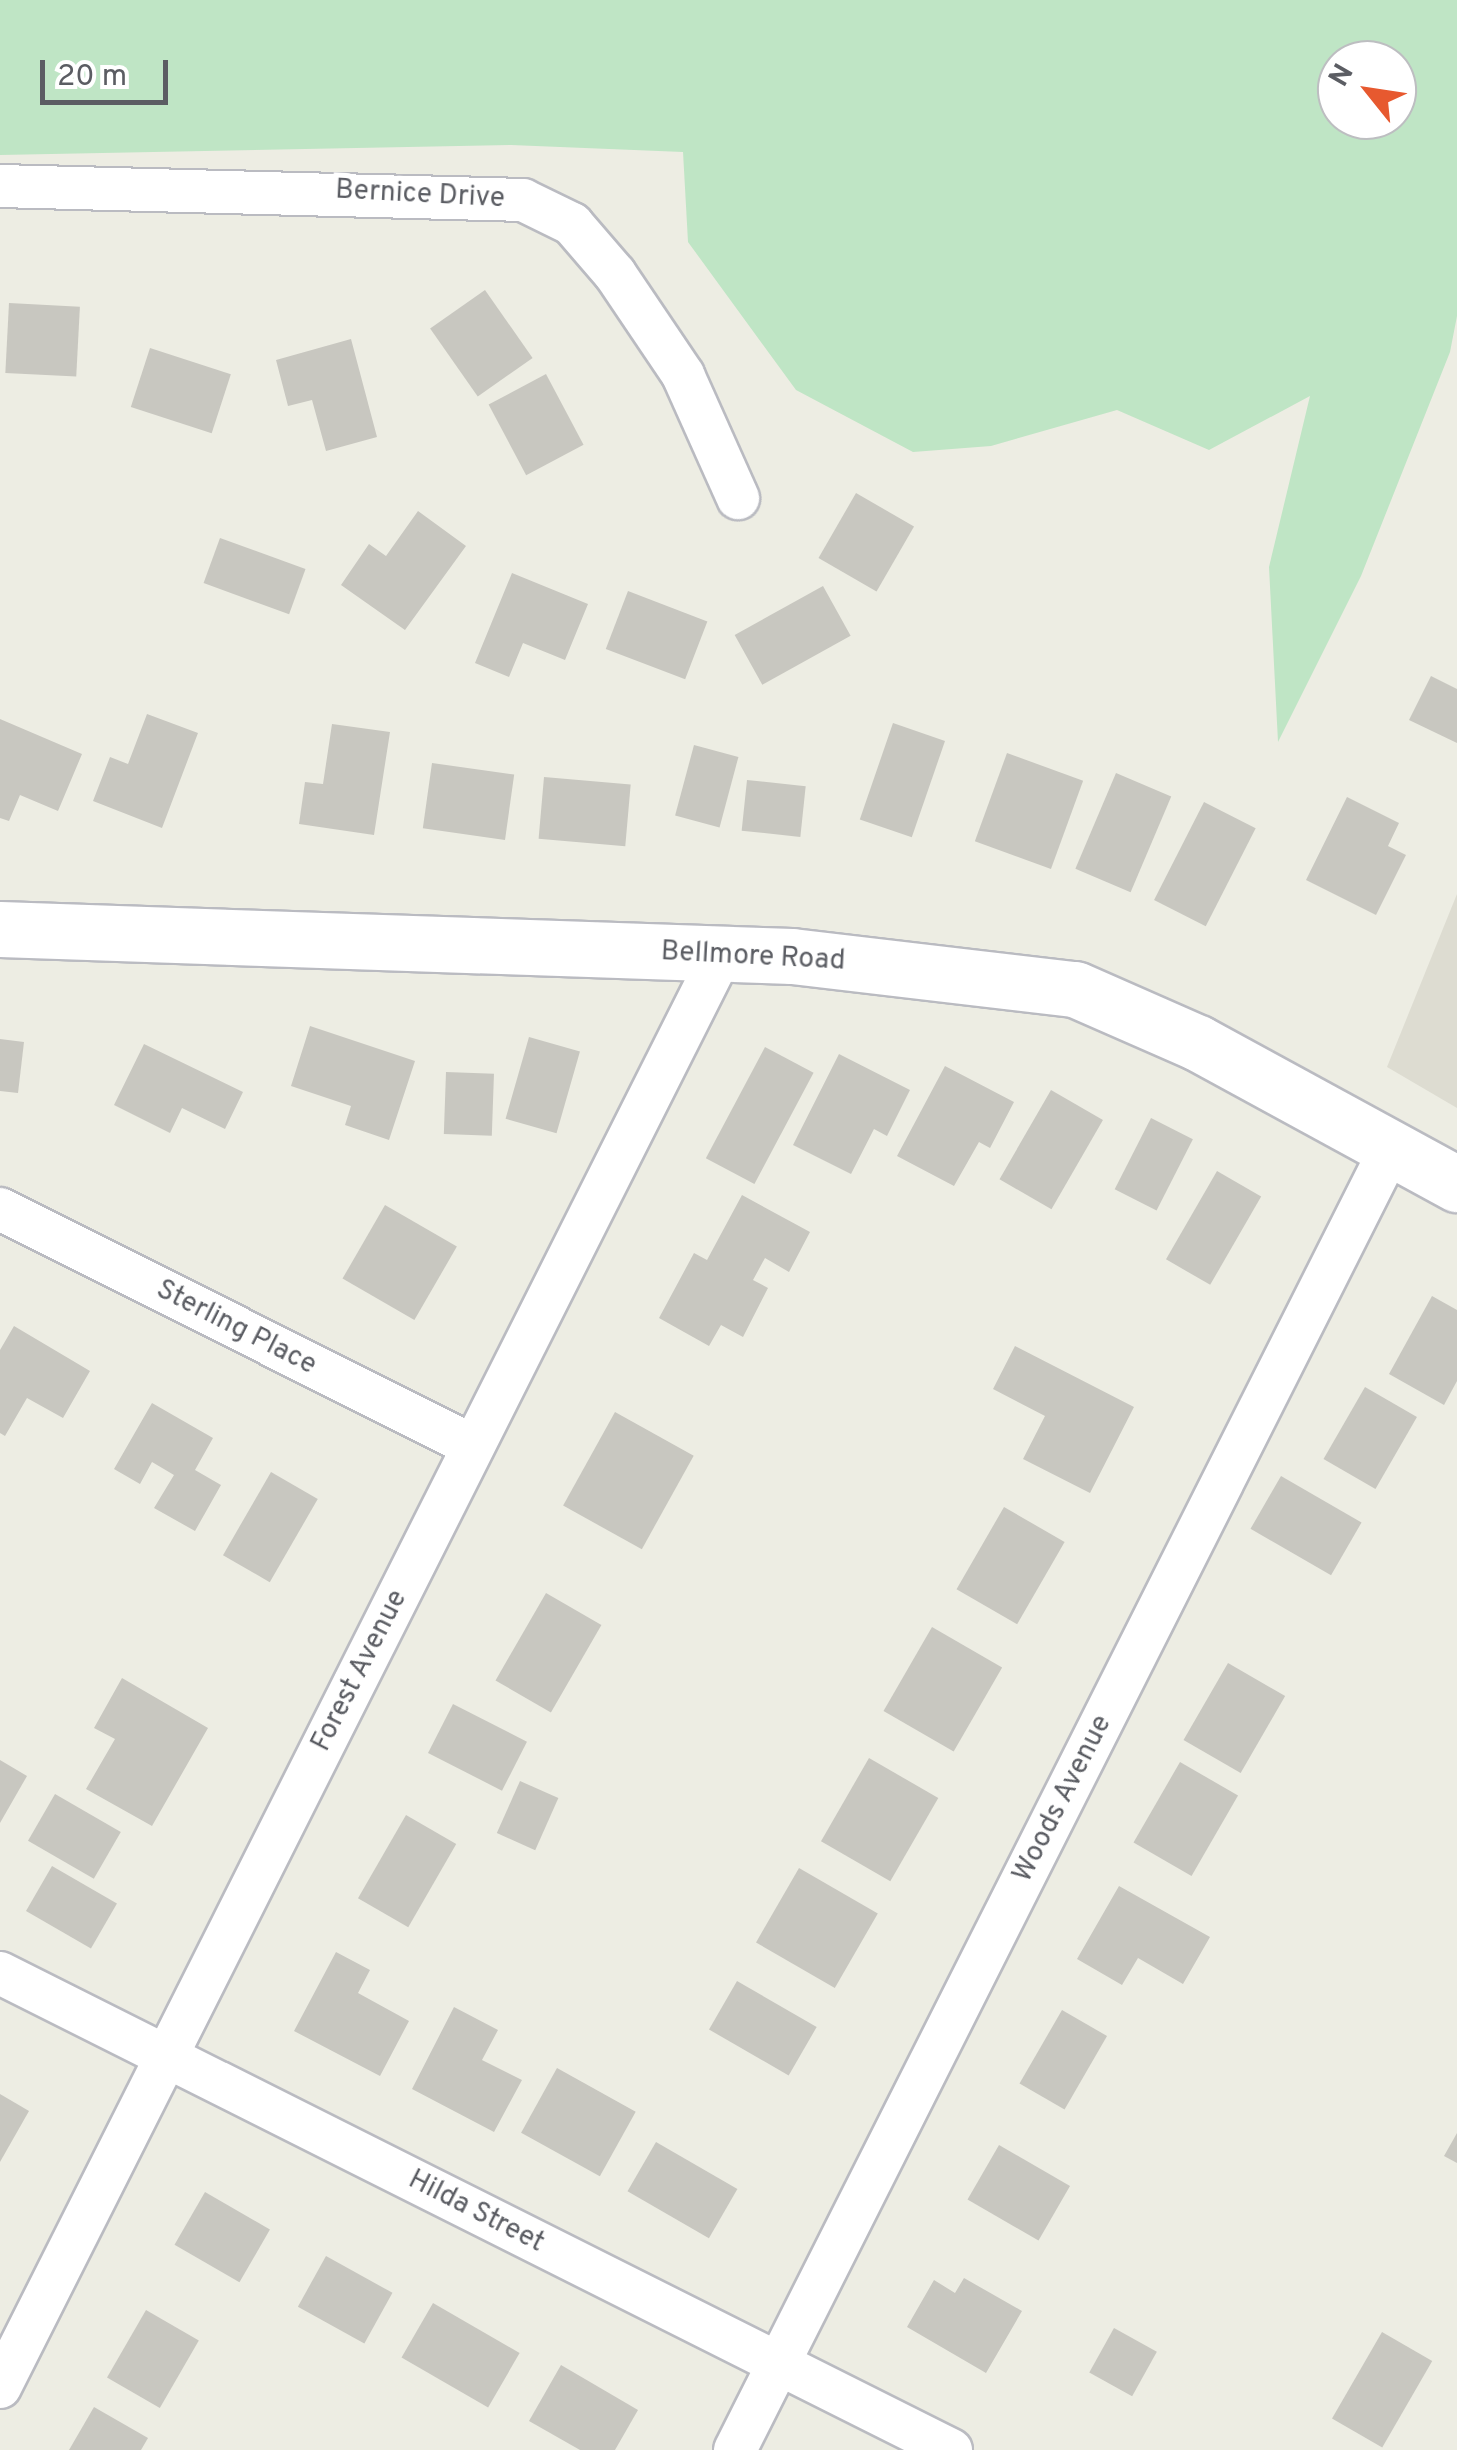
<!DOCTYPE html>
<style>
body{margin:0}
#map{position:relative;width:1457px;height:2450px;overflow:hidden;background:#edede3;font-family:Overpass,sans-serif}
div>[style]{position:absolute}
.education>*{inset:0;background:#dddcd1}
.green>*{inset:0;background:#bfe5c5}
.building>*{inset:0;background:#c8c7c0;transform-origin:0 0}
.roads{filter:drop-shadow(2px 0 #babbc1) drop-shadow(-2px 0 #babbc1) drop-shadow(0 2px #babbc1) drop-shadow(0 -2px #babbc1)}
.street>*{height:42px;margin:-21px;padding:0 21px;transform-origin:21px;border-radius:21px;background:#fff}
.secondary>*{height:55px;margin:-27.5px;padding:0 27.5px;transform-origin:27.5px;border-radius:27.5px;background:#fff}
span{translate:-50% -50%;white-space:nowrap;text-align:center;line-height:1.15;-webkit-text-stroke:10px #fff;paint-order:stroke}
.street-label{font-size:28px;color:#5b5d63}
.north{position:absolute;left:1317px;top:40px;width:100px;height:100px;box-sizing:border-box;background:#fff;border:2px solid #bdbec1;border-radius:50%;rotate:300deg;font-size:28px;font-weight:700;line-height:40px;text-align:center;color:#5b5d63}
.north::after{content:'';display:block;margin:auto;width:35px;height:45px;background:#e7592f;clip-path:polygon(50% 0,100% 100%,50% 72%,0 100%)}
.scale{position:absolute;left:40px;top:60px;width:128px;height:45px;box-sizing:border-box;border:5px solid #5b5d63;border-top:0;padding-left:12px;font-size:30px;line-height:35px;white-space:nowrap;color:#5b5d63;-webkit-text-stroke:8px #fff;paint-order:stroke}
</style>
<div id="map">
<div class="education">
<div style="clip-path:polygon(1457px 894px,1457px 1108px,1387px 1067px)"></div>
</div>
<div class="green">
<div style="clip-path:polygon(evenodd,0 0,1457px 0,1457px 316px,1450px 352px,1361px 576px,1278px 742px,1269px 567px,1310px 396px,1209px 450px,1117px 410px,991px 446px,913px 452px,796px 390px,688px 242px,683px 152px,511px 145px,0 155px,0 0,1397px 60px,1397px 120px,1337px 120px,1337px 60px,1397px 60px)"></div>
</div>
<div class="building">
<div style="left:485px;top:290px;width:83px;height:67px;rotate:55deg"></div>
<div style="left:9px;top:303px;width:71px;height:70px;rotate:3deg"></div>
<div style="clip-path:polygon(351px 339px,377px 437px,326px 451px,312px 400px,288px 406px,276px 360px)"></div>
<div style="left:150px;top:348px;width:85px;height:62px;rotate:18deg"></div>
<div style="left:546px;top:374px;width:80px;height:65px;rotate:62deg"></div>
<div style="left:856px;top:493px;width:67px;height:75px;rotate:30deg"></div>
<div style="clip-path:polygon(418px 511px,466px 546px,405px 630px,341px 585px,369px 544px,386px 556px)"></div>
<div style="left:220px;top:538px;width:91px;height:48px;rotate:20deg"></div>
<div style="clip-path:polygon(512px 573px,588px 604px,565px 660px,523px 643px,509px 677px,475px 663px)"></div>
<div style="left:823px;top:586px;width:57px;height:101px;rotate:61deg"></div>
<div style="left:628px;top:591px;width:85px;height:62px;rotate:21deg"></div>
<div style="clip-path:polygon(1431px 676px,1457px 689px,1457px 743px,1409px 720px)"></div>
<div style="clip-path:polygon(147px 714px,198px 733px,162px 828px,93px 801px,110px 757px,128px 764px)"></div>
<div style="clip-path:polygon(0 719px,82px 754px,58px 811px,20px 795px,9px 821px,0 818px)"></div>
<div style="left:893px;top:723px;width:55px;height:102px;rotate:19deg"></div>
<div style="clip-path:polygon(332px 724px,390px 732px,374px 835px,299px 824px,305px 782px,323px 784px)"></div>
<div style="left:694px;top:745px;width:46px;height:73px;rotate:15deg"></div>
<div style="left:1007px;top:753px;width:81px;height:94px;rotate:20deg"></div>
<div style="left:432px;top:763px;width:83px;height:66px;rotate:8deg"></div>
<div style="left:1116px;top:773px;width:60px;height:104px;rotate:23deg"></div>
<div style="left:544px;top:777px;width:87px;height:62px;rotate:5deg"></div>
<div style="left:747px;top:780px;width:59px;height:51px;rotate:6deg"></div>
<div style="clip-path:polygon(1347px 797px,1399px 823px,1388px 846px,1406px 855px,1376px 915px,1306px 880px)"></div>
<div style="left:1204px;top:802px;width:58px;height:110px;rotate:27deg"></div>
<div style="clip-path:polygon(310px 1026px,415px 1061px,389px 1140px,345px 1125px,351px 1106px,291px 1086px)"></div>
<div style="left:529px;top:1037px;width:53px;height:85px;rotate:16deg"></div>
<div style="clip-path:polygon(0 1039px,24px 1042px,18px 1093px,0 1091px)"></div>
<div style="clip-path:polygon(144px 1044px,243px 1092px,225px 1129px,182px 1108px,170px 1133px,114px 1105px)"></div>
<div style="left:765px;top:1047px;width:55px;height:126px;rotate:28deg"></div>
<div style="clip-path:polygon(839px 1054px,910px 1090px,887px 1136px,874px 1129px,851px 1174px,793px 1145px)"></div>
<div style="clip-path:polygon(945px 1066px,1014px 1102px,990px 1148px,979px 1142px,954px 1186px,897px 1156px)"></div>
<div style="left:446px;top:1072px;width:48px;height:62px;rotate:2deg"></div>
<div style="left:1051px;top:1090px;width:60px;height:103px;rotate:30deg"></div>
<div style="left:1151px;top:1118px;width:47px;height:80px;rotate:27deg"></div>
<div style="left:1217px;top:1171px;width:51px;height:102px;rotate:30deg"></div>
<div style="clip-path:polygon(742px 1195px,810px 1232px,789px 1272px,765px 1258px,753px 1280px,768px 1288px,743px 1337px,721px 1325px,709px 1346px,659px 1318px,694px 1253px,707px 1260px)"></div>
<div style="left:385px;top:1205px;width:83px;height:85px;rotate:30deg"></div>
<div style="clip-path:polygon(1432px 1296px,1457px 1310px,1457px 1381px,1444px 1405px,1389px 1374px)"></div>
<div style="clip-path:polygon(14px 1326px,90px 1371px,63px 1418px,27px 1398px,5px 1436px,0 1433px,0 1350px)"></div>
<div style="clip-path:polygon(1015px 1346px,1134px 1407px,1090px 1493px,1023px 1459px,1045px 1416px,993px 1389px)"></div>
<div style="left:1365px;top:1387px;width:60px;height:83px;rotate:30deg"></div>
<div style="clip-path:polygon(152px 1403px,213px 1438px,195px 1470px,221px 1485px,195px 1531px,154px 1508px,174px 1475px,152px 1462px,140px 1484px,114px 1469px)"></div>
<div style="left:615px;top:1412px;width:90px;height:107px;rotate:29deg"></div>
<div style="left:271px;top:1472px;width:54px;height:96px;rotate:30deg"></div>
<div style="left:1281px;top:1476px;width:93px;height:61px;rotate:30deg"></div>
<div style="left:1004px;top:1507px;width:70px;height:95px;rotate:30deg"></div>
<div style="left:546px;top:1593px;width:64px;height:101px;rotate:30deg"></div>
<div style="left:932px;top:1627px;width:81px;height:97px;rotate:30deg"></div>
<div style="left:1228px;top:1663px;width:66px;height:89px;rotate:30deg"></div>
<div style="clip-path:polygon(122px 1678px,208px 1728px,152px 1826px,86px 1789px,115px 1739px,94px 1728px)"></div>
<div style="left:453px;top:1704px;width:83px;height:55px;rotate:27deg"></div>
<div style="left:869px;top:1758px;width:80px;height:96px;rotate:30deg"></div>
<div style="clip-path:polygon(0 1760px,27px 1776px,0 1823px)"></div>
<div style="left:1180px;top:1762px;width:67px;height:93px;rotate:30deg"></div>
<div style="left:520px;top:1781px;width:42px;height:57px;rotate:24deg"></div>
<div style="left:55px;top:1794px;width:76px;height:54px;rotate:30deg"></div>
<div style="left:406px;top:1815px;width:58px;height:96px;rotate:30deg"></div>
<div style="left:52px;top:1866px;width:75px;height:52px;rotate:30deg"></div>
<div style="left:799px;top:1868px;width:91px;height:86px;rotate:30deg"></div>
<div style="clip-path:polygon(1119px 1886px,1210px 1937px,1183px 1984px,1138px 1958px,1122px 1985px,1077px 1959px)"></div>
<div style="clip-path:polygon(336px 1952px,370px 1970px,358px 1993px,409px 2021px,380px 2076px,294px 2031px)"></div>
<div style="left:737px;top:1981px;width:92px;height:56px;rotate:30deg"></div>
<div style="clip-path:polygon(454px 2007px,498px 2030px,482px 2060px,522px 2080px,494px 2132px,412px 2089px)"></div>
<div style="left:1062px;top:2010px;width:52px;height:85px;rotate:30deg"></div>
<div style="left:557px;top:2068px;width:90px;height:74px;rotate:29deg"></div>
<div style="clip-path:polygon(0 2094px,29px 2111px,0 2162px)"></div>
<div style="clip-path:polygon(1457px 2133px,1457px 2163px,1444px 2156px)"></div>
<div style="left:656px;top:2142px;width:94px;height:57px;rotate:30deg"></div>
<div style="left:999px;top:2145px;width:82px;height:63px;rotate:30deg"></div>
<div style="left:205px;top:2192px;width:75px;height:61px;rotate:30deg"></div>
<div style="left:326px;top:2256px;width:76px;height:58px;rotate:29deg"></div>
<div style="clip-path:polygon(964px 2278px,1022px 2311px,986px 2373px,907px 2327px,934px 2280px,955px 2293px)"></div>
<div style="left:433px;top:2303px;width:100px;height:63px;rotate:30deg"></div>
<div style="left:146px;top:2310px;width:61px;height:78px;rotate:30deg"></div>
<div style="left:1114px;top:2328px;width:49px;height:51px;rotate:29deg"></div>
<div style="left:1382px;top:2332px;width:58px;height:100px;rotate:30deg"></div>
<div style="clip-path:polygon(561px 2365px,638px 2410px,615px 2450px,580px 2450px,529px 2421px)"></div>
<div style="clip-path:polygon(94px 2407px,148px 2438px,141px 2450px,69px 2450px)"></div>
</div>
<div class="roads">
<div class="street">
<div style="left:0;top:186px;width:523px;rotate:1.53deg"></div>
<div style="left:523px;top:200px;width:55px;rotate:26.1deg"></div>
<div style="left:572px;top:224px;width:66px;rotate:49.3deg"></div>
<div style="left:615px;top:274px;width:122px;rotate:56deg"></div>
<div style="left:683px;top:375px;width:135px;rotate:65.9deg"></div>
<div style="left:0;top:1209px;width:529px;rotate:26.61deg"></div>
<div style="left:0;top:1973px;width:1064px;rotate:26.64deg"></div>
<div style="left:0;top:2387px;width:1603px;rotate:-63.28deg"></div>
<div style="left:735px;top:2450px;width:1458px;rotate:-63.26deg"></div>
</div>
<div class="secondary">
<div style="left:0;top:929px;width:792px;rotate:1.95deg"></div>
<div style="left:792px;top:956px;width:285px;rotate:6.7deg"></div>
<div style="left:1075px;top:989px;width:134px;rotate:23.7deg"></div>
<div style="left:1198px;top:1043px;width:295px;rotate:28.6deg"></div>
</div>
</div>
<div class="street-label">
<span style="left:420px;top:195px;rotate:3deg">Bernice Drive</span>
<span style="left:753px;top:957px;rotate:3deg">Bellmore Road</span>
<span style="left:236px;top:1328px;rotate:27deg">Sterling Place</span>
<span style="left:360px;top:1671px;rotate:-63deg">Forest Avenue</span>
<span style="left:1063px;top:1799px;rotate:-63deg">Woods Avenue</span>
<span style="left:476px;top:2212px;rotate:27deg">Hilda Street</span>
</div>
<div class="north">N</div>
<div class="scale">20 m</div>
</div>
